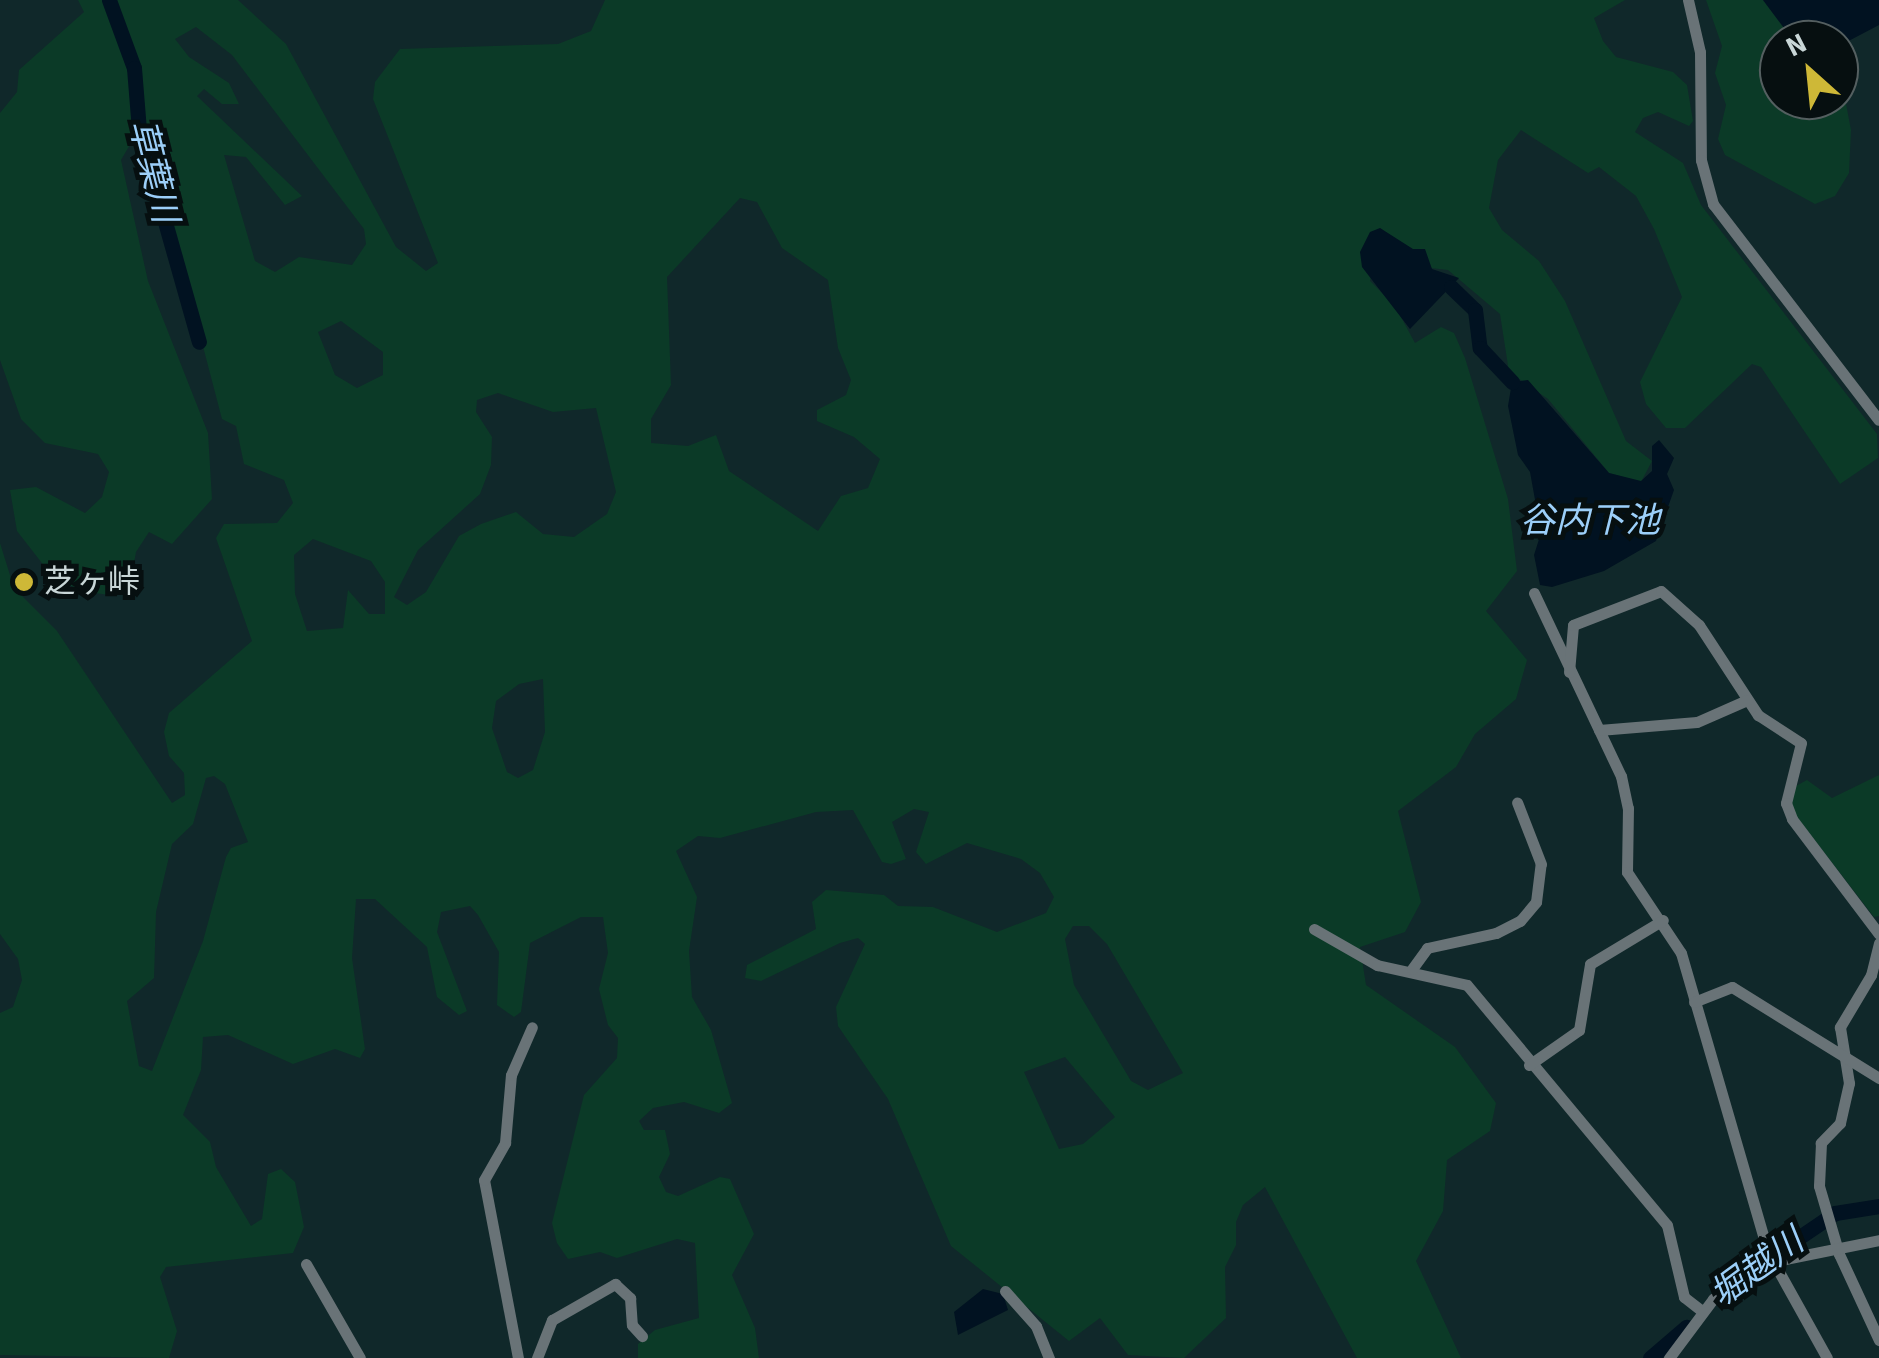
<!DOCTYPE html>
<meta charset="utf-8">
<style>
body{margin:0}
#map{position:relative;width:1879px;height:1358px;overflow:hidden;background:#10282a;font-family:"Source Sans 3","Noto Sans JP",sans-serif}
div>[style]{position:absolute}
.green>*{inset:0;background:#0b3a27}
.water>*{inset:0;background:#011221}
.river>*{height:15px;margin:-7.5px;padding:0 7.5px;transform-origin:7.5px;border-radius:7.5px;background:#011221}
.minor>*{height:11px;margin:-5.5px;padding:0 5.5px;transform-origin:5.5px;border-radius:5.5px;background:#697377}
.dots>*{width:28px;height:28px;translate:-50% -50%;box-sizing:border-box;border:5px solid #060f10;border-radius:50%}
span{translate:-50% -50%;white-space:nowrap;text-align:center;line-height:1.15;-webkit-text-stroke:10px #060f10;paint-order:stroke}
.poi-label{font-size:32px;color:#c8d6d7}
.left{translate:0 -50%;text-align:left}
.water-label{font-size:35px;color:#9ccff9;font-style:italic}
.north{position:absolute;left:1759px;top:20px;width:100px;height:100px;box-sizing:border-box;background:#060f10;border:2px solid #545f60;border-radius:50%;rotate:333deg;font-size:28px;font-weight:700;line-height:40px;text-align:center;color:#c8d6d7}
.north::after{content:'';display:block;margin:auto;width:35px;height:45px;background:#ceb837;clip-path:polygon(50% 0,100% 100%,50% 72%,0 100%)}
</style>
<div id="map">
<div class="green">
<div style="clip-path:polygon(evenodd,78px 0,238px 0,286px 44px,396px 247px,426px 271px,438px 263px,373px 99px,375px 82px,400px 49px,558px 44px,591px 31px,605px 0,1625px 0,1594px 18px,1603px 41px,1616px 57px,1673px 72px,1687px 85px,1693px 121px,1689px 126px,1658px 112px,1643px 118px,1635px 132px,1683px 163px,1701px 205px,1877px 434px,1878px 458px,1840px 484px,1761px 367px,1752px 364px,1685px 428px,1666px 428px,1646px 404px,1640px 382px,1682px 297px,1654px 229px,1636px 196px,1599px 167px,1588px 173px,1521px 130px,1498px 160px,1489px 208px,1502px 230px,1539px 261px,1565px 301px,1626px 441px,1652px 461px,1641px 482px,1609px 473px,1548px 399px,1509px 372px,1500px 314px,1448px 270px,1431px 268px,1380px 228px,1370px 281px,1395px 306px,1415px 343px,1441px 327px,1454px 333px,1465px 358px,1508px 499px,1517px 571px,1486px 611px,1527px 660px,1516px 699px,1475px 734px,1456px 767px,1398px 811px,1421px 902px,1405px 932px,1360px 947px,1366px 985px,1455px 1047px,1496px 1103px,1490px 1131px,1447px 1160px,1443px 1211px,1416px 1261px,1461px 1358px,1357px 1358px,1265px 1187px,1243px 1205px,1236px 1222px,1236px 1245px,1225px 1267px,1226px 1318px,1184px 1358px,1128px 1355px,1100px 1318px,1069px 1341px,951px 1246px,888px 1099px,838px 1026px,836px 1007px,865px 944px,858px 938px,840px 943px,761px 981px,745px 978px,747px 965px,816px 929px,812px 902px,826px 890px,884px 895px,898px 906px,933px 907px,997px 932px,1046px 913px,1054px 897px,1040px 873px,1021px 859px,967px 843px,926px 864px,916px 852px,929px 812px,914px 809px,892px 822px,906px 859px,891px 864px,882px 862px,853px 810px,816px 812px,720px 838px,698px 836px,676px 851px,697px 897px,689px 951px,692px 997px,711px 1030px,732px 1103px,719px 1113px,684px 1102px,653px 1108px,639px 1121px,644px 1130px,665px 1130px,670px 1154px,659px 1177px,666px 1192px,678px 1196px,720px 1177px,730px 1179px,754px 1234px,732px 1275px,755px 1328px,759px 1358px,638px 1358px,638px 1344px,655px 1330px,699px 1318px,695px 1243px,677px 1239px,617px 1258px,600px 1252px,568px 1259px,557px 1243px,552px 1223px,584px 1095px,617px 1058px,618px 1038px,608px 1025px,599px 989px,608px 953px,603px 917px,581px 917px,530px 943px,521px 1012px,514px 1017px,497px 1005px,499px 952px,478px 915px,470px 906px,441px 912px,437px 932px,467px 1011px,459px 1015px,437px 997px,427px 947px,375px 899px,356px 899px,352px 958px,365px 1049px,360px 1058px,335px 1049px,293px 1064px,228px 1035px,203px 1037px,201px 1070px,183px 1115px,210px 1142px,216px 1167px,251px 1226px,262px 1219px,268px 1174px,281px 1169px,295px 1182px,304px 1227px,293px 1253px,166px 1267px,160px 1277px,177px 1331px,169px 1358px,0 1355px,0 1013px,13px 1007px,22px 980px,18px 959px,0 934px,0 543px,14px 588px,57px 631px,172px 803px,185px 795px,184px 773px,169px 756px,164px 732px,169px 713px,252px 641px,216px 538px,224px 524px,277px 523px,293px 503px,284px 480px,244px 464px,236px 426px,222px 419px,151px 148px,131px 143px,121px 160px,148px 281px,208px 433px,212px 499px,172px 544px,149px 532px,136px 552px,130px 585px,109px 595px,81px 591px,52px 576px,17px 531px,10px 490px,36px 487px,85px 513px,102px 497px,109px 472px,98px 454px,45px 443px,21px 419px,0 360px,0 113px,17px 92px,19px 70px,84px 12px,78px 0,196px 27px,232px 55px,364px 229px,366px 244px,352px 265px,299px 257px,275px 272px,255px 261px,224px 155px,246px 157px,285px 205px,302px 196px,197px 96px,204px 89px,222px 104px,239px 104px,229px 83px,189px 57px,175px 39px,196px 27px,78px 0,740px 198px,757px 202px,782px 248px,828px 280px,838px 348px,851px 380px,846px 395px,817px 410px,817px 421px,854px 437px,880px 459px,868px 488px,841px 496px,818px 531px,729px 471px,716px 435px,688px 446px,651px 443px,651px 419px,671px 385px,667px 277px,740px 198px,78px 0,341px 321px,383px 352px,383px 375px,357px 388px,335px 375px,318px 332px,341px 321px,78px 0,498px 393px,553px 412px,596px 408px,616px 492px,607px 514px,574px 537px,543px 534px,516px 512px,481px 524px,459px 536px,426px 592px,407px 605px,394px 597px,418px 550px,480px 494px,491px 465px,492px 437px,476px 412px,477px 400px,498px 393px,78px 0,313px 539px,371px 561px,385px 582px,385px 614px,369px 614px,348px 590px,343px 628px,307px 631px,295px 594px,294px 555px,313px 539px,78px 0,543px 679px,545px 732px,533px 770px,518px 778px,507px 772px,492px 728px,496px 701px,519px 684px,543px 679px,78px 0,214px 776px,225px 784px,248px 842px,231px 848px,226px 857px,203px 941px,152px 1071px,139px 1066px,127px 1001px,154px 978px,156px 912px,172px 844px,193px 824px,206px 778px,214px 776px,78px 0,1073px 926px,1089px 926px,1107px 944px,1183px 1073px,1148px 1090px,1131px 1081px,1074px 985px,1065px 939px,1073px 926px,78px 0,1065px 1057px,1115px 1117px,1083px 1144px,1059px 1149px,1024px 1072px,1065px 1057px)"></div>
<div style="clip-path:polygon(1706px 0,1763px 0,1793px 40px,1779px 40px,1779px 100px,1839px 100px,1839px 85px,1843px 88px,1851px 130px,1849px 173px,1835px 196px,1815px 204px,1725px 155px,1718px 139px,1726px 105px,1715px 73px,1722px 46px)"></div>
<div style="clip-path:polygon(1879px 775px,1879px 916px,1874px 917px,1790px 808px,1796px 786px,1807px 780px,1832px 798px)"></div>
</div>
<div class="water">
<div style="clip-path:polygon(1763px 0,1879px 0,1879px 25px,1839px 46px,1839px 40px,1793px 40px)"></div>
<div style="clip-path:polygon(1380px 228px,1413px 249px,1425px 249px,1432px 269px,1459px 278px,1410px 329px,1362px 267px,1360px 252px,1370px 232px)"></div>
<div style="clip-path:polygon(1528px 380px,1609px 473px,1641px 481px,1652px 471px,1652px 446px,1659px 440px,1674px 458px,1667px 474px,1674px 490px,1656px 541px,1604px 571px,1552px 587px,1540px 585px,1534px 555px,1541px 533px,1530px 472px,1518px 455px,1508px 406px,1512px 382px)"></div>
<div style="clip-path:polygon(983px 1289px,1003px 1294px,1008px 1310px,958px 1335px,954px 1312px)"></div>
</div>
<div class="river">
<div style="left:109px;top:0;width:72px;rotate:69.8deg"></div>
<div style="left:134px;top:68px;width:62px;rotate:85.4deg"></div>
<div style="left:139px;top:130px;width:220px;rotate:74.2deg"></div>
<div style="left:1451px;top:287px;width:33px;rotate:44deg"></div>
<div style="left:1475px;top:310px;width:38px;rotate:83deg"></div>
<div style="left:1480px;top:348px;width:47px;rotate:46.7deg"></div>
<div style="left:1739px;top:1278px;width:116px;rotate:-34.1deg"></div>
<div style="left:1835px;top:1213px;width:45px;rotate:-9deg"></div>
<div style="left:1650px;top:1358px;width:48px;rotate:-40.7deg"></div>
</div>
<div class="minor">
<div style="left:1688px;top:0;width:53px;rotate:77deg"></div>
<div style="left:1700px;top:52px;width:108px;rotate:89.5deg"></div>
<div style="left:1701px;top:160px;width:46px;rotate:74.7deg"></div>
<div style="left:1713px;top:204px;width:272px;rotate:52.5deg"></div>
<div style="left:1534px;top:593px;width:203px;rotate:64.6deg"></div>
<div style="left:1621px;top:776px;width:33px;rotate:78deg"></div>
<div style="left:1628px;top:808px;width:64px;rotate:90.9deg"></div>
<div style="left:1627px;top:872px;width:97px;rotate:56.3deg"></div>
<div style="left:1681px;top:953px;width:311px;rotate:73.8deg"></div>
<div style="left:1768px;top:1252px;width:121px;rotate:60.9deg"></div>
<div style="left:1569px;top:672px;width:47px;rotate:-85.1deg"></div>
<div style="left:1573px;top:625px;width:94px;rotate:-21.1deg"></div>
<div style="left:1661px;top:591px;width:51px;rotate:41.8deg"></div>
<div style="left:1699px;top:625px;width:108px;rotate:56.8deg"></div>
<div style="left:1758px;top:715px;width:51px;rotate:33.1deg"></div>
<div style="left:1801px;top:743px;width:62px;rotate:104deg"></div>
<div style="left:1786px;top:803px;width:17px;rotate:69deg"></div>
<div style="left:1792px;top:819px;width:144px;rotate:52.9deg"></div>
<div style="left:1599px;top:730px;width:98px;rotate:-4.7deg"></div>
<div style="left:1697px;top:722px;width:55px;rotate:-23.7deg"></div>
<div style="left:1314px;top:929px;width:73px;rotate:29.7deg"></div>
<div style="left:1377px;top:965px;width:92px;rotate:12.5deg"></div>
<div style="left:1467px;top:985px;width:312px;rotate:50.2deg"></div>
<div style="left:1667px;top:1225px;width:74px;rotate:76.7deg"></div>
<div style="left:1684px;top:1297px;width:23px;rotate:38deg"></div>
<div style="left:1879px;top:943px;width:33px;rotate:104deg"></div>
<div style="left:1871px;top:975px;width:61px;rotate:120.8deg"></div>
<div style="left:1840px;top:1027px;width:57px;rotate:80.9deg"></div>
<div style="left:1849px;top:1083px;width:41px;rotate:102.7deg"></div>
<div style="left:1840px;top:1123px;width:28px;rotate:134deg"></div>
<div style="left:1821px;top:1143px;width:43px;rotate:92.7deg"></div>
<div style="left:1819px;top:1186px;width:71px;rotate:73.6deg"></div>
<div style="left:1839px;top:1254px;width:95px;rotate:65.1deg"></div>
<div style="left:1412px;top:969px;width:26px;rotate:-54deg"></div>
<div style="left:1427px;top:948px;width:71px;rotate:-12.3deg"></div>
<div style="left:1496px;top:933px;width:27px;rotate:-27deg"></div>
<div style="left:1520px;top:921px;width:25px;rotate:-50deg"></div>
<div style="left:1536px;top:902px;width:38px;rotate:-83deg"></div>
<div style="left:1541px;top:864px;width:66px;rotate:-111.2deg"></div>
<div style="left:1694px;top:1002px;width:41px;rotate:-21.5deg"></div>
<div style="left:1732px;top:987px;width:173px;rotate:31.8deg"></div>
<div style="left:1529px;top:1065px;width:61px;rotate:-35deg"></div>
<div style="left:1579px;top:1030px;width:67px;rotate:-80.5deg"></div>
<div style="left:1590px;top:964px;width:85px;rotate:-31.1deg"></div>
<div style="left:306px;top:1264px;width:108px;rotate:60.1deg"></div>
<div style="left:1005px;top:1291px;width:47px;rotate:48.5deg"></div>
<div style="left:1036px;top:1326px;width:35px;rotate:68deg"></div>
<div style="left:518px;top:1358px;width:181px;rotate:-100.8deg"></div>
<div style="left:484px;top:1180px;width:43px;rotate:-60.4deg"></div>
<div style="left:505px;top:1143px;width:68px;rotate:-85deg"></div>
<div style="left:511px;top:1075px;width:52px;rotate:-66.4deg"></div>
<div style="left:537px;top:1358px;width:41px;rotate:-68.5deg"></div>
<div style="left:552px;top:1320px;width:73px;rotate:-29.7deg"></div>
<div style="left:615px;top:1284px;width:21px;rotate:43deg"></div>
<div style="left:630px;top:1298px;width:27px;rotate:86deg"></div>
<div style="left:632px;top:1325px;width:15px;rotate:48deg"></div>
<div style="left:1669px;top:1358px;width:74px;rotate:-53.3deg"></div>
<div style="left:1713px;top:1299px;width:32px;rotate:-32deg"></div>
<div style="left:1740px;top:1282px;width:51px;rotate:-27.1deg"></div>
<div style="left:1785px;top:1259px;width:96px;rotate:-11.4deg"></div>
</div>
<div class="dots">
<div style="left:24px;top:582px;background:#ceb837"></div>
</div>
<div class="poi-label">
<span class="left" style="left:44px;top:582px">芝ヶ峠</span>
</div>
<div class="water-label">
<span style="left:153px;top:171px;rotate:76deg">草葉川</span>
<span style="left:1590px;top:521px">谷内下池</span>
<span style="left:1757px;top:1268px;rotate:-36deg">堀越川</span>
</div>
<div class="north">N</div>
</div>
